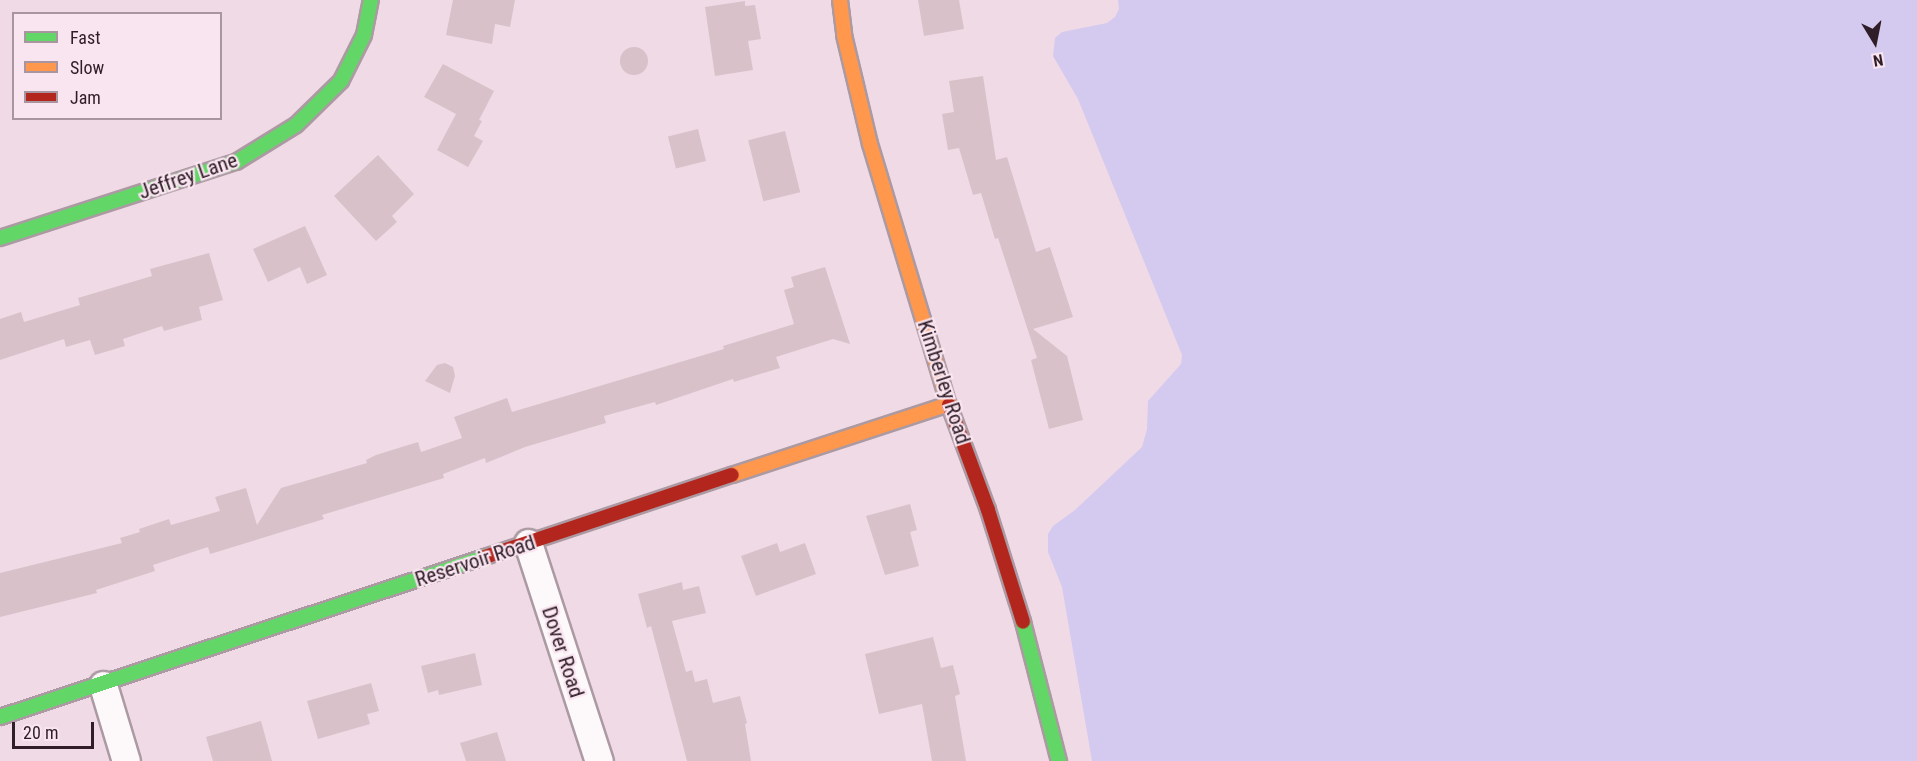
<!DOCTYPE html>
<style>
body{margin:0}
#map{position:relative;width:1917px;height:761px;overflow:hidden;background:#f0dae5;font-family:"Roboto Condensed",sans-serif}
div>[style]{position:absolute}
.green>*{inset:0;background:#d4caef}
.building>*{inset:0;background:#d8c1c9;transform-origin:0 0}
.round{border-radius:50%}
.roads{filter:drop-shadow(2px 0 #ac9aa3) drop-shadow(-2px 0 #ac9aa3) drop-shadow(0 2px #ac9aa3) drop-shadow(0 -2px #ac9aa3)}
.street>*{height:27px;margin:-13.5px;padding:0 13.5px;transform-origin:13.5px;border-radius:13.5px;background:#fdf9fb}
.fast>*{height:14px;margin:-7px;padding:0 7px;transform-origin:7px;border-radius:7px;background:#63d668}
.slow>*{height:14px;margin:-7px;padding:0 7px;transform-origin:7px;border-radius:7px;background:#ff974d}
.jam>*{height:14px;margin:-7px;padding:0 7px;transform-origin:7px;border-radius:7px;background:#b3261e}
span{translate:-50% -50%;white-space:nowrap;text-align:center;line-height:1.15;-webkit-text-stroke:4.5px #f9e5ef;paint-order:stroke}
.street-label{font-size:21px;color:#2f1d27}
.legend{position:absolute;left:12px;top:12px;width:210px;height:108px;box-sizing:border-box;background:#f9e5ef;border:2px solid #a8959f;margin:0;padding:8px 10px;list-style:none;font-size:18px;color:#2f1d27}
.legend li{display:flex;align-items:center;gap:12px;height:30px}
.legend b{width:30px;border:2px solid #a8959f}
.north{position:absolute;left:1845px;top:12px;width:60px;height:60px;-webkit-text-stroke:4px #f9e5ef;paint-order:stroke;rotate:170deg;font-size:16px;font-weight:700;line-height:24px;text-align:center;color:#2f1d27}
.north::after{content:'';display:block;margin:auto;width:21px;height:27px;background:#2f1d27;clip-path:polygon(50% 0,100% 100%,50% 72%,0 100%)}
.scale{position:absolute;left:12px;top:722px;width:82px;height:27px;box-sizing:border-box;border:3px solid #2f1d27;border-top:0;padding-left:8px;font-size:18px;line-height:21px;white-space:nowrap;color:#2f1d27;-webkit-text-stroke:4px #f9e5ef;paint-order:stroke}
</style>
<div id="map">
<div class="green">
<div style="clip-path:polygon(1118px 0,1917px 0,1917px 761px,1092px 761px,1062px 587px,1048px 552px,1048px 534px,1053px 526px,1075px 510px,1142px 447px,1147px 429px,1148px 401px,1181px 364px,1182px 355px,1078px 99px,1053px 56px,1055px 38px,1062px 32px,1107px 23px,1115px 17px,1119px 9px)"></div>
</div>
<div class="building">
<div style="clip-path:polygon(453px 0,515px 0,510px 27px,495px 24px,492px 44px,446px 35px)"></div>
<div style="clip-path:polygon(918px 0,959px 0,964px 29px,924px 36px)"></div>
<div style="clip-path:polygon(745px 1px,745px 6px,755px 5px,761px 39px,748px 41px,753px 70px,715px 76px,705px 7px)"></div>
<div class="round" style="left:620px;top:47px;width:28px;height:28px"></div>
<div style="clip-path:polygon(443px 64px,494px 91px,479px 120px,482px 121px,474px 136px,483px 141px,468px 167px,437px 150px,456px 114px,424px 97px)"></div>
<div style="clip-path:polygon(983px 76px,996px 160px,1007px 157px,1036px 252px,1050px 247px,1073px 317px,1033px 329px,1067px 356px,1083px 420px,1049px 429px,1031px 360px,1037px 358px,998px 238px,995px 239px,981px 193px,973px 195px,959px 148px,948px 150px,942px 114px,954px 112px,949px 81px)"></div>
<div style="left:698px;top:129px;width:33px;height:31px;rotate:76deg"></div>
<div style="left:785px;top:131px;width:63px;height:38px;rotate:76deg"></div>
<div style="clip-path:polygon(378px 155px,414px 194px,392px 216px,397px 222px,376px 241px,334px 196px)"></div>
<div style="clip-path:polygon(305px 226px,327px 275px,307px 284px,300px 267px,268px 282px,253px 249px)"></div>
<div style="clip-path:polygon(209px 253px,223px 300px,199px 307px,202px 320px,164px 331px,162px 326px,123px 339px,125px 346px,95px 355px,90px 340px,66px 347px,64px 339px,0 360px,0 319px,21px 312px,24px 322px,80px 305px,78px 298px,152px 276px,150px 269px)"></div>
<div style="clip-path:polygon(825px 267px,850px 344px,833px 339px,776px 357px,780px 368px,734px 382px,733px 379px,656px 405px,655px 402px,604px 416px,606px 423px,525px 447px,486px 463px,485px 458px,443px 474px,444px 478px,322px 515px,324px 519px,210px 554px,208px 547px,153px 565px,155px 571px,96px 590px,97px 593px,0 617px,0 573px,122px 543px,120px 538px,140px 532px,139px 529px,169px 519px,171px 525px,220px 511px,215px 497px,246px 488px,257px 525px,281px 488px,367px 463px,366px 460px,376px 455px,418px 442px,421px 452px,462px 438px,454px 417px,507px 398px,512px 412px,724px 349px,723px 346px,794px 324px,784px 290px,794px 287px,791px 277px)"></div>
<div style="clip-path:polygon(445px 363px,453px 367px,455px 376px,450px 393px,425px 381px,437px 365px)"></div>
<div style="clip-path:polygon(910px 504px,917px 530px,910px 532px,919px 566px,885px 575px,866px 516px)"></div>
<div style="clip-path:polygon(777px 543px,780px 552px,805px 543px,816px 574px,756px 596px,741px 556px)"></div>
<div style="clip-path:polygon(682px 582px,683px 590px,699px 586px,706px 613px,672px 621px,686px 672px,692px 670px,695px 682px,707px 679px,713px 703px,740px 696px,747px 723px,745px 724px,751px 761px,687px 761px,651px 626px,647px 628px,638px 594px)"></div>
<div style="clip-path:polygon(933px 637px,941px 668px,953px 665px,960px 694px,955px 696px,966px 761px,932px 761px,922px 704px,879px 714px,865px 654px)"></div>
<div style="clip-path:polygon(475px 653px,482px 685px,439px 695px,438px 690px,428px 693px,421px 666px)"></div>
<div style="clip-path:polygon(371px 683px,379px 711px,367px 714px,370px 724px,318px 739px,307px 701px)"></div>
<div style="clip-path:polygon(261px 721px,272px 761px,213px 761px,206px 737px)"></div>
<div style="clip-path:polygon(497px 732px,506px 761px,466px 761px,460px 743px)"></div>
</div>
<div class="roads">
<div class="street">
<div style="left:528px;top:543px;width:229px;rotate:72deg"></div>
<div style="left:103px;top:685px;width:79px;rotate:73.2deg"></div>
</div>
<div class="fast">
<div style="left:0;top:238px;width:248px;rotate:-17.9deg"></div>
<div style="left:236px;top:162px;width:70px;rotate:-31.7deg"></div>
<div style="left:296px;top:125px;width:63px;rotate:-44.4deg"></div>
<div style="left:341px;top:81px;width:51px;rotate:-63.4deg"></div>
<div style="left:364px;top:35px;width:36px;rotate:-79deg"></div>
<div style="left:1023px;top:622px;width:144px;rotate:75.5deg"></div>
<div style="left:0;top:717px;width:511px;rotate:-18.26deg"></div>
</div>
<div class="slow">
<div style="left:840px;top:0;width:35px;rotate:83deg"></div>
<div style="left:844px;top:35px;width:112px;rotate:76.6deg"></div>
<div style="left:870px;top:144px;width:273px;rotate:73.2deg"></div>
<div style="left:732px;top:475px;width:228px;rotate:-18.1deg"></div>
</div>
<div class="jam">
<div style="left:949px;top:405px;width:112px;rotate:69.6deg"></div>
<div style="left:988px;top:510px;width:117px;rotate:72.6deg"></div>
<div style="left:485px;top:557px;width:260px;rotate:-18.4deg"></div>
</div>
</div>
<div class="street-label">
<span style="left:188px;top:176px;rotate:-19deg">Jeffrey Lane</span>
<span style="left:944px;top:382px;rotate:72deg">Kimberley Road</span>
<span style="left:475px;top:561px;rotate:-18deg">Reservoir Road</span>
<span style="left:563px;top:652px;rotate:72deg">Dover Road</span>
</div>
<ul class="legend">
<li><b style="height:8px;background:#63d668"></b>Fast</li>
<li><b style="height:8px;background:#ff974d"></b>Slow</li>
<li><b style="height:8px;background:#b3261e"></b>Jam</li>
</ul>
<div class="north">N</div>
<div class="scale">20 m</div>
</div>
